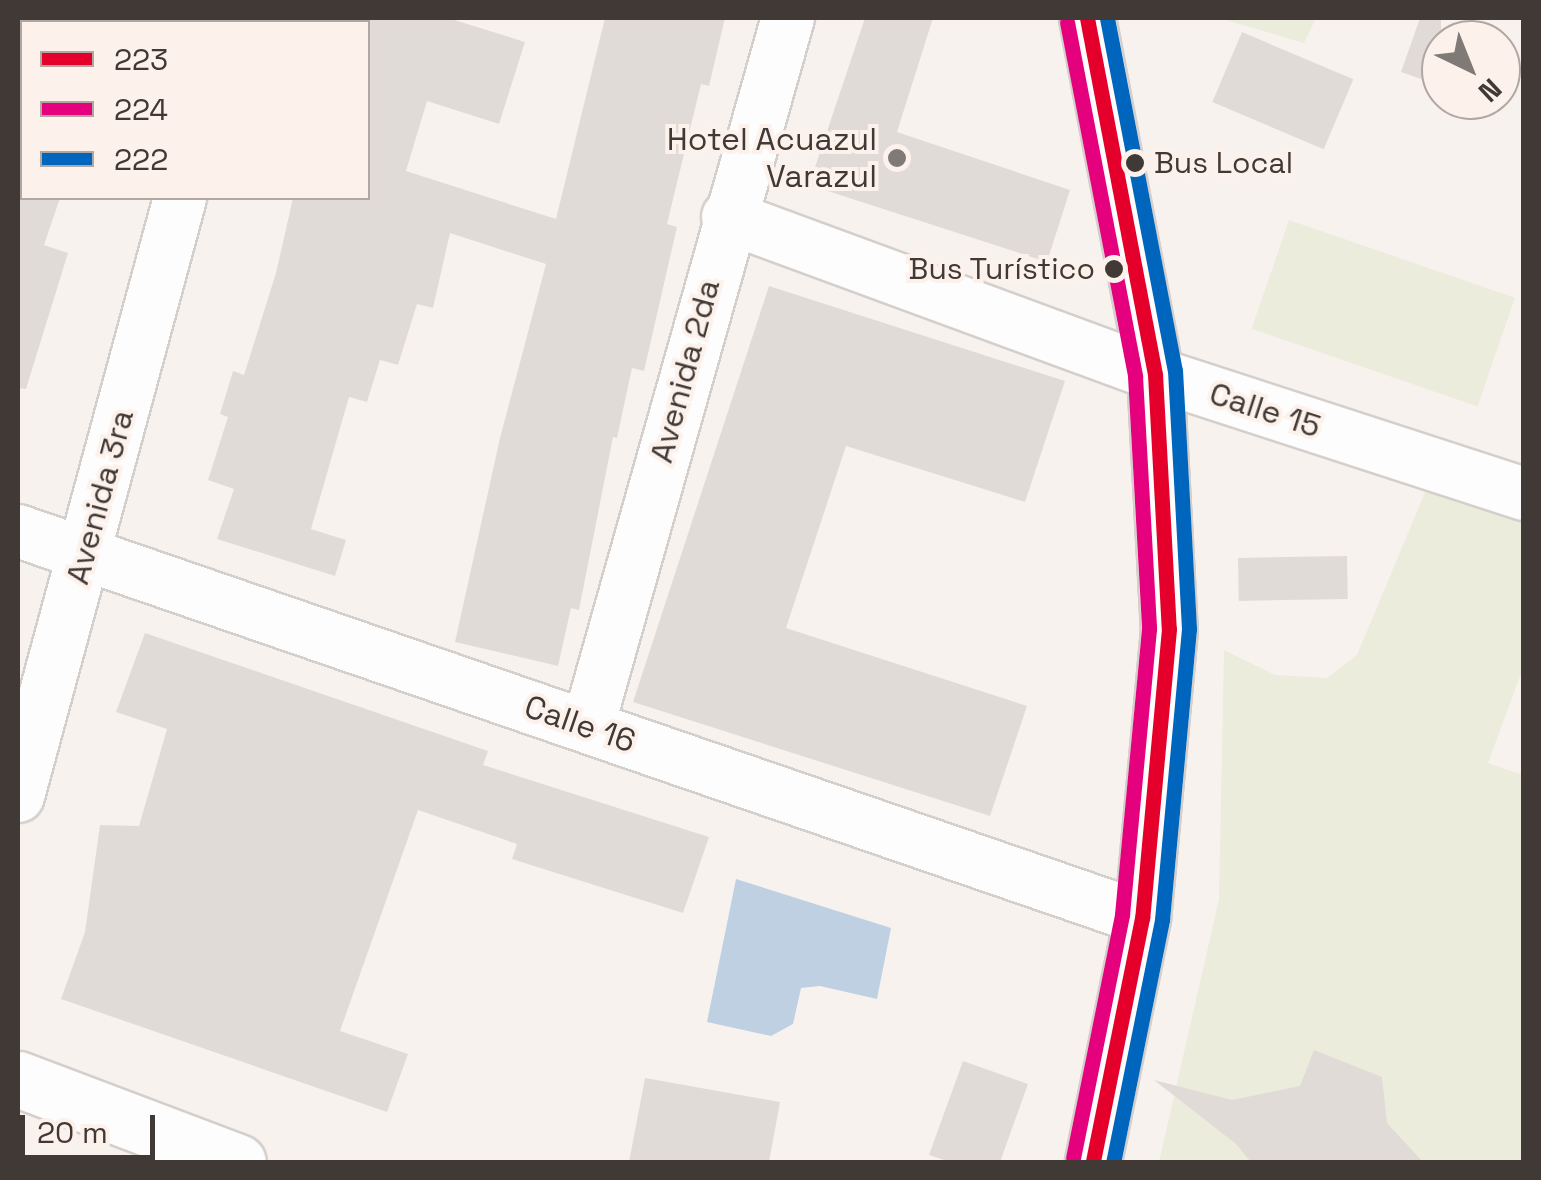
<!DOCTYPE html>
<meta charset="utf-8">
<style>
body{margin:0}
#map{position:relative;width:1541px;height:1180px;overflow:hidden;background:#f8f2ef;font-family:"Space Grotesk",sans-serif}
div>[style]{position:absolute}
.green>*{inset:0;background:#ebecdc;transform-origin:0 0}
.water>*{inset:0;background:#bfd0e3}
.building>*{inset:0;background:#e1dbd8;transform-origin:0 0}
.roads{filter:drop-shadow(2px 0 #d5cfcc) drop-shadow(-2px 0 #d5cfcc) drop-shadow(0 2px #d5cfcc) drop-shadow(0 -2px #d5cfcc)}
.street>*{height:52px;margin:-26px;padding:0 26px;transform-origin:26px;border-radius:26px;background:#fefdfd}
.secondary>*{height:55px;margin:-27.5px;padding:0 27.5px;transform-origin:27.5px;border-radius:27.5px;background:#fefdfd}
.primary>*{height:55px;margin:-27.5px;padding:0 27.5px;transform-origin:27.5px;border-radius:27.5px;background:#fefdfd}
.bus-1>*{height:15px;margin:-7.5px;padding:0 7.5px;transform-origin:7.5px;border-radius:7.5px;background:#e4002b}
.bus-2>*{height:15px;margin:-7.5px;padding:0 7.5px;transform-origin:7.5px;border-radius:7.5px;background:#e5007d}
.bus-3>*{height:15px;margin:-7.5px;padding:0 7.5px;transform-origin:7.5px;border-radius:7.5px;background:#0065bd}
.dots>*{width:28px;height:28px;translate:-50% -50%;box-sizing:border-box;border:5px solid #fcf1eb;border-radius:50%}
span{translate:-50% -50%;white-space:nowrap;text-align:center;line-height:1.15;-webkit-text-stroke:8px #fcf1eb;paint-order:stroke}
.bus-label{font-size:30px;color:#403935}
.left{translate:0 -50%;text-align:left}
.right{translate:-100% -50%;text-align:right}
.poi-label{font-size:32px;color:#403935}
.street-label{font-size:32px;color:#403935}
.frame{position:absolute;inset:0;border:20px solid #403935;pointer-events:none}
.legend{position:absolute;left:20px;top:20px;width:350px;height:180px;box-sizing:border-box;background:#fcf1eb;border:2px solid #b1a7a2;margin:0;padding:12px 18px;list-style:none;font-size:30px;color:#403935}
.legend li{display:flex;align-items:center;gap:20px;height:50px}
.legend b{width:50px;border:2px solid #b1a7a2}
.north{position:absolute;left:1421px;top:20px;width:100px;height:100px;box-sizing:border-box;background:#fcf1eb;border:2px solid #b1a7a2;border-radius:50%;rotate:137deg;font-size:28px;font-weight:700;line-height:40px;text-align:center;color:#403935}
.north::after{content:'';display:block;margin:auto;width:35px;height:45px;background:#807a76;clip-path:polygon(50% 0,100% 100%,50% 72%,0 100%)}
.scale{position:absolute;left:20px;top:1115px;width:135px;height:45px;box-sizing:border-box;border:5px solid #403935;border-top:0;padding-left:12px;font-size:30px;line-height:35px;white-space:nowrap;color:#403935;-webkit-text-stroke:8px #fcf1eb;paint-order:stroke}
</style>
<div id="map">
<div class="green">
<div style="clip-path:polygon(1219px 18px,1316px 18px,1304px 43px)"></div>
<div style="left:1289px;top:220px;width:239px;height:115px;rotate:19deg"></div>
<div style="clip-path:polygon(1426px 490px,1523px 520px,1523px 668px,1488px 763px,1523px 775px,1523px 1162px,1159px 1162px,1219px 899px,1224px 650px,1275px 675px,1327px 678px,1357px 655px)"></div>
</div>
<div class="water">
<div style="clip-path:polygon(736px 879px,891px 928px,877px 999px,820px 986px,801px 988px,793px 1024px,771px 1036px,707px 1022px)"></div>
</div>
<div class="building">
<div style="clip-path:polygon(368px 18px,448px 18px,525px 42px,499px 124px,427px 101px,406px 171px,556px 219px,605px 18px,725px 18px,709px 86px,701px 84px,667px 224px,677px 227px,644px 371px,632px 368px,617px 438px,613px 437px,579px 610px,571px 608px,558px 666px,455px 642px,500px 438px,546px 264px,450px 233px,433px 308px,417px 304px,398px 365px,380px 360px,367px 402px,349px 397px,311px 529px,346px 540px,335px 576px,217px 539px,234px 489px,208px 480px,228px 417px,220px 414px,233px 371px,244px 375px,276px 273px,293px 198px,368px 198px)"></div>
<div style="clip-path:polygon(865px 18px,933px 18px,897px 132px,1070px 190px,1047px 262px,809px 185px)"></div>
<div style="clip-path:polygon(1420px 18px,1441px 18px,1441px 86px,1401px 72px)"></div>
<div style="left:1242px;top:32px;width:121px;height:76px;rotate:23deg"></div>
<div style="clip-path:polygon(18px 198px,60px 198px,44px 245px,68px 253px,26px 389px,18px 388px)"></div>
<div style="clip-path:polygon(769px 286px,1065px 381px,1025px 502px,846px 446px,786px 628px,1027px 706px,990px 816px,633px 702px)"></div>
<div style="left:1347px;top:556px;width:43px;height:109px;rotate:89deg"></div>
<div style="clip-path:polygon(145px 633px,488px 751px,483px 765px,709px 837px,683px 913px,512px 859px,517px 844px,418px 810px,340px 1031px,408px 1054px,387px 1112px,61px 999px,85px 932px,100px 825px,139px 826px,167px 729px,116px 712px)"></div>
<div style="clip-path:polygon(1314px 1050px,1382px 1077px,1387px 1123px,1423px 1162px,1251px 1162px,1236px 1144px,1154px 1080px,1232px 1100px,1300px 1086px)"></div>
<div style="clip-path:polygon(963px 1061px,1028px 1084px,1000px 1162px,950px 1162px,929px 1155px)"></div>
<div style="clip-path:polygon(645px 1078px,780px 1102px,769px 1162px,629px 1162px)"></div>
</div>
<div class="roads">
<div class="street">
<div style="left:226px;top:22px;width:4px;rotate:-76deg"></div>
<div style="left:728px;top:217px;width:455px;rotate:20.2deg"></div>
<div style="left:1155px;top:374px;width:388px;rotate:18deg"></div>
<div style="left:18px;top:531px;width:1189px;rotate:19deg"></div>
<div style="left:588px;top:726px;width:736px;rotate:-74.23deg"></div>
<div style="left:18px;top:796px;width:620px;rotate:-74.84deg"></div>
</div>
<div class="secondary">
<div style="left:18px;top:1079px;width:235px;rotate:20.7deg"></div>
</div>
<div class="primary">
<div style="left:1087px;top:18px;width:362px;rotate:79.2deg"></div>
<div style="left:1155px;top:374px;width:255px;rotate:86.9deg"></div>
<div style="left:1169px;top:629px;width:290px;rotate:95.3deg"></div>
<div style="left:1142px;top:918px;width:249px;rotate:101.4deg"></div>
</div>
</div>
<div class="bus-1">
<div style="left:1087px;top:18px;width:362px;rotate:79.2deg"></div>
<div style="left:1155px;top:374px;width:255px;rotate:86.9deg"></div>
<div style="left:1169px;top:629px;width:290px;rotate:95.3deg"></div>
<div style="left:1142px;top:918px;width:249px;rotate:101.4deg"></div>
</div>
<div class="bus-2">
<div style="left:1067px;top:22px;width:360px;rotate:79.1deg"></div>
<div style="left:1135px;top:376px;width:253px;rotate:86.8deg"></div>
<div style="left:1149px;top:629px;width:287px;rotate:95.4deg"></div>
<div style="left:1122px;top:915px;width:248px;rotate:101.4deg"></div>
</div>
<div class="bus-3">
<div style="left:1107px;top:18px;width:359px;rotate:79.1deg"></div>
<div style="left:1175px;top:370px;width:259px;rotate:86.9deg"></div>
<div style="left:1189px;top:629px;width:292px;rotate:95.3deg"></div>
<div style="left:1162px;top:920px;width:247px;rotate:101.4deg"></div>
</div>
<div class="dots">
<div style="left:897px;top:158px;background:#807a76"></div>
<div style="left:1135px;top:163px;background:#403935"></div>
<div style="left:1114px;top:269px;background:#403935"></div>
</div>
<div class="bus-label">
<span class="left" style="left:1154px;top:163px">Bus Local</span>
<span class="right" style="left:1095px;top:269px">Bus Turístico</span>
</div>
<div class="poi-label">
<span class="right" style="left:877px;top:158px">Hotel Acuazul<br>Varazul</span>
</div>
<div class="street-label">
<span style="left:685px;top:371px;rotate:-75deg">Avenida 2da</span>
<span style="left:1265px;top:410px;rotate:18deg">Calle 15</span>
<span style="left:100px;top:497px;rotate:-75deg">Avenida 3ra</span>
<span style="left:580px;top:724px;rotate:19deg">Calle 16</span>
</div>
<div class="frame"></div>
<ul class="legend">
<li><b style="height:12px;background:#e4002b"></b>223</li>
<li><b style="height:12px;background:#e5007d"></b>224</li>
<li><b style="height:12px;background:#0065bd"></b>222</li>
</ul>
<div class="north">N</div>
<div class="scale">20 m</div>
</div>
